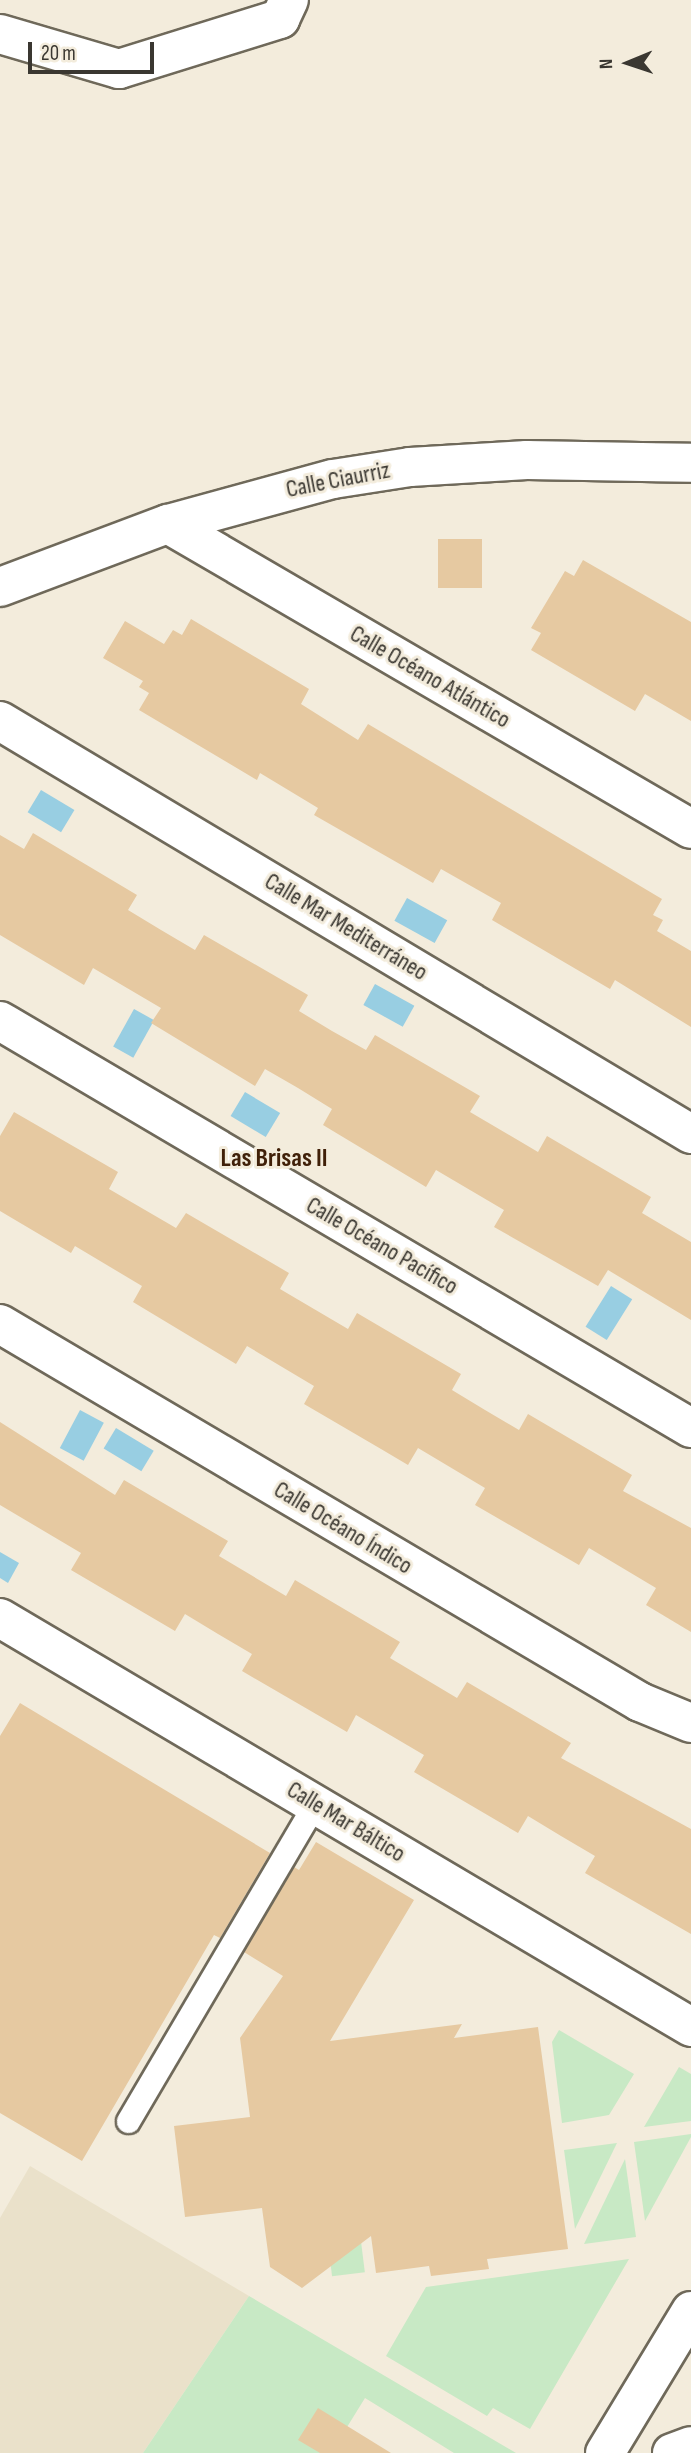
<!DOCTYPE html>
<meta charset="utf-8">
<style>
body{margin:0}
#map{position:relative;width:691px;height:2453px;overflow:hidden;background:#f3ecdc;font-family:"Sofia Sans Condensed",sans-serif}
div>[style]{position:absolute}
.built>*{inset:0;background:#eae1ca}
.green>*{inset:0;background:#c8e9c5;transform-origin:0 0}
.water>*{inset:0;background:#98cee2;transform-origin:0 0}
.building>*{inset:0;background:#e6c9a1;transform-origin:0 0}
.roads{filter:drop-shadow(2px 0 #6f695a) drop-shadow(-2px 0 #6f695a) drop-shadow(0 2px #6f695a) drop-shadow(0 -2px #6f695a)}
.lane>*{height:23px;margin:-11.5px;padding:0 11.5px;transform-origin:11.5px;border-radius:11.5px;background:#fff}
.street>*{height:38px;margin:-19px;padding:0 19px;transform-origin:19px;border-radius:19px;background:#fff}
span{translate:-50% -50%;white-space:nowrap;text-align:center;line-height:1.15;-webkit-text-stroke:6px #f3ecdc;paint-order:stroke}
.street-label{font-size:24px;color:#3a3731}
.neighbourhood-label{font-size:26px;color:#402009;font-weight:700}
.north{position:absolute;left:593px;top:28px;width:70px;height:70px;-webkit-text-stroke:5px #f3ecdc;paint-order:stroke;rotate:268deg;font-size:19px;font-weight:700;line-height:28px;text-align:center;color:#3a3731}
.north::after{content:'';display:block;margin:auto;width:24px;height:32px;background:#3a3731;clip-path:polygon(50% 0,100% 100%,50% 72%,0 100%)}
.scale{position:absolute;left:28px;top:42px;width:126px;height:32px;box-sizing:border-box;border:4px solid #3a3731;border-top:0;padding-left:9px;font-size:21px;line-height:24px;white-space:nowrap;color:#3a3731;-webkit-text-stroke:5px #f3ecdc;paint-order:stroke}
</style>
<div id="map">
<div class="built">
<div style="clip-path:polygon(30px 2166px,249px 2296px,143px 2453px,0 2453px,0 2218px)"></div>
</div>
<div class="green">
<div style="clip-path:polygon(559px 2030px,634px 2074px,609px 2115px,562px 2123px,552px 2042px)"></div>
<div style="clip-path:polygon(679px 2067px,691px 2074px,691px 2121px,644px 2127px)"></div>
<div style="clip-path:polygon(691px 2134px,691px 2137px,645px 2221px,634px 2142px)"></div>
<div style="clip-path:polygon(617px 2143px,575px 2229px,564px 2150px)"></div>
<div style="clip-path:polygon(625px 2159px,636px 2237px,584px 2244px)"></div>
<div style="left:353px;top:2176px;width:97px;height:33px;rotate:83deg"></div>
<div style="clip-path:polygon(629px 2259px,530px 2429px,493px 2408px,487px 2416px,386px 2356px,426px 2287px)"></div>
<div style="clip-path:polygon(249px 2296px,516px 2453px,454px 2453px,365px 2398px,331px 2453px,143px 2453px)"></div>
</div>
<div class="water">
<div style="left:41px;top:790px;width:39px;height:26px;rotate:31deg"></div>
<div style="left:407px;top:898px;width:46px;height:26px;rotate:29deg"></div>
<div style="left:375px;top:984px;width:45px;height:24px;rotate:29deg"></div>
<div style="left:134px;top:1009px;width:23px;height:43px;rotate:29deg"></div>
<div style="left:245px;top:1092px;width:41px;height:28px;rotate:31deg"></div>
<div style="left:611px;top:1286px;width:25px;height:48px;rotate:32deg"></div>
<div style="left:80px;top:1410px;width:27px;height:43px;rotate:28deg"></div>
<div style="left:116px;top:1428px;width:44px;height:24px;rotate:31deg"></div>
<div style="clip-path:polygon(0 1552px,19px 1563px,8px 1583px,0 1578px)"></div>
</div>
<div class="building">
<div style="left:438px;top:539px;width:44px;height:49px"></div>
<div style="clip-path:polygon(583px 560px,691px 622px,691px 721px,645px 694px,635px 711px,531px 650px,541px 633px,531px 628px,565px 571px,574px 576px)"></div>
<div style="clip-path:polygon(191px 619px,309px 689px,301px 704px,358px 740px,368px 724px,662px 899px,653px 915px,663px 920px,657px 931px,691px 951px,691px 1027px,615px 980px,610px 989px,492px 920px,501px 903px,441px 869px,433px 883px,314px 815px,318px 808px,260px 773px,257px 780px,139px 710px,149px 693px,139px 687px,143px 681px,103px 658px,125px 621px,164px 644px,173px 630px,182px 635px)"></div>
<div style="clip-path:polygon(33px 833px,137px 895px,128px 910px,161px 930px,195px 950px,204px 935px,308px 995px,299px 1011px,332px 1031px,366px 1050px,375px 1035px,480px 1096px,470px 1112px,538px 1152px,547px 1136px,651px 1197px,642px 1213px,691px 1242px,691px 1320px,608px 1270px,598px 1286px,494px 1227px,504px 1210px,436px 1170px,426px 1187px,323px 1125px,332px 1109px,298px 1088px,265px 1069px,255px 1086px,151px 1023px,161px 1008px,93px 968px,84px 985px,0 935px,0 835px,24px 849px)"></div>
<div style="clip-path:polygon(14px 1112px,118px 1172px,109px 1189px,176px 1228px,186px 1213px,289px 1273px,280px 1289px,348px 1329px,357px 1313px,461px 1374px,452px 1390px,485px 1410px,519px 1430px,528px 1414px,632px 1475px,623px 1491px,691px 1528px,691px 1632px,646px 1605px,656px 1588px,589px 1548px,579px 1565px,475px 1505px,485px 1488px,418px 1448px,408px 1465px,381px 1449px,304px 1404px,314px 1386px,247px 1346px,236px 1364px,133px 1302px,142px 1286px,75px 1246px,71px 1253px,0 1211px,0 1136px)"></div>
<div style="clip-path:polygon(0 1422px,115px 1495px,124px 1480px,228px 1541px,219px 1556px,286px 1596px,295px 1580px,400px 1642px,390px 1658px,457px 1698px,467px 1682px,571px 1743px,561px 1758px,691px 1829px,691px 1934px,585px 1873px,595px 1856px,561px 1836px,528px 1816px,518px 1833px,414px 1772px,424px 1755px,356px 1715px,347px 1732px,242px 1671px,252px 1654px,218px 1634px,185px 1614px,175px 1631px,71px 1570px,81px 1553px,0 1505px)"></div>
<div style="clip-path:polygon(20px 1703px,270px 1853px,220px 1938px,214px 1935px,82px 2161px,0 2113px,0 1736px)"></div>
<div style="clip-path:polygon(316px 1842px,414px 1900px,330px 2041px,462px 2024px,454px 2038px,538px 2027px,568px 2249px,487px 2259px,489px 2269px,431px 2276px,429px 2266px,376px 2273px,371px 2236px,302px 2288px,270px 2267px,262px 2208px,185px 2217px,174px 2126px,250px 2117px,240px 2038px,283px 1976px,244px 1952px,294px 1867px,299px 1870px)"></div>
<div style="clip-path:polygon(318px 2408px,391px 2453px,320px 2453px,298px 2440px)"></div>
</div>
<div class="roads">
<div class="lane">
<div style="left:128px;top:2121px;width:368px;rotate:-59.5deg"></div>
</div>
<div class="street">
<div style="left:0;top:34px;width:124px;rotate:16.4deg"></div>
<div style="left:119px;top:69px;width:169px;rotate:-17.3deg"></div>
<div style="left:280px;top:19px;width:21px;rotate:-65deg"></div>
<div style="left:168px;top:524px;width:605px;rotate:30.25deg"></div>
<div style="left:0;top:587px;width:179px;rotate:-20.6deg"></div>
<div style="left:168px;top:524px;width:171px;rotate:-15.3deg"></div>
<div style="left:333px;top:479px;width:78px;rotate:-8.9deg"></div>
<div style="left:410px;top:467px;width:117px;rotate:-3.4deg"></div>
<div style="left:527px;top:460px;width:164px;rotate:1deg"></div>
<div style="left:0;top:721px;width:805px;rotate:30.87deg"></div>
<div style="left:0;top:1021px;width:802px;rotate:30.5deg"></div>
<div style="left:0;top:1324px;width:743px;rotate:30.57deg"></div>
<div style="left:640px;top:1702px;width:55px;rotate:22.4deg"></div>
<div style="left:0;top:1618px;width:803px;rotate:30.62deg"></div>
<div style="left:605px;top:2453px;width:166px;rotate:-58.8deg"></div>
<div style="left:672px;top:2453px;width:20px;rotate:-20deg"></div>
</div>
</div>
<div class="street-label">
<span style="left:338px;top:480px;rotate:-11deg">Calle Ciaurriz</span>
<span style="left:430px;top:677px;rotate:30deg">Calle Océano Atlántico</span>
<span style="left:346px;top:927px;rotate:31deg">Calle Mar Mediterráneo</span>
<span style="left:382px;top:1246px;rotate:30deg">Calle Océano Pacífico</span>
<span style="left:343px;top:1528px;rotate:31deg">Calle Océano Índico</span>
<span style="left:346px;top:1822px;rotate:31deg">Calle Mar Báltico</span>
</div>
<div class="neighbourhood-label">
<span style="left:274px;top:1159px">Las Brisas II</span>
</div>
<div class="north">N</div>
<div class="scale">20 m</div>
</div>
